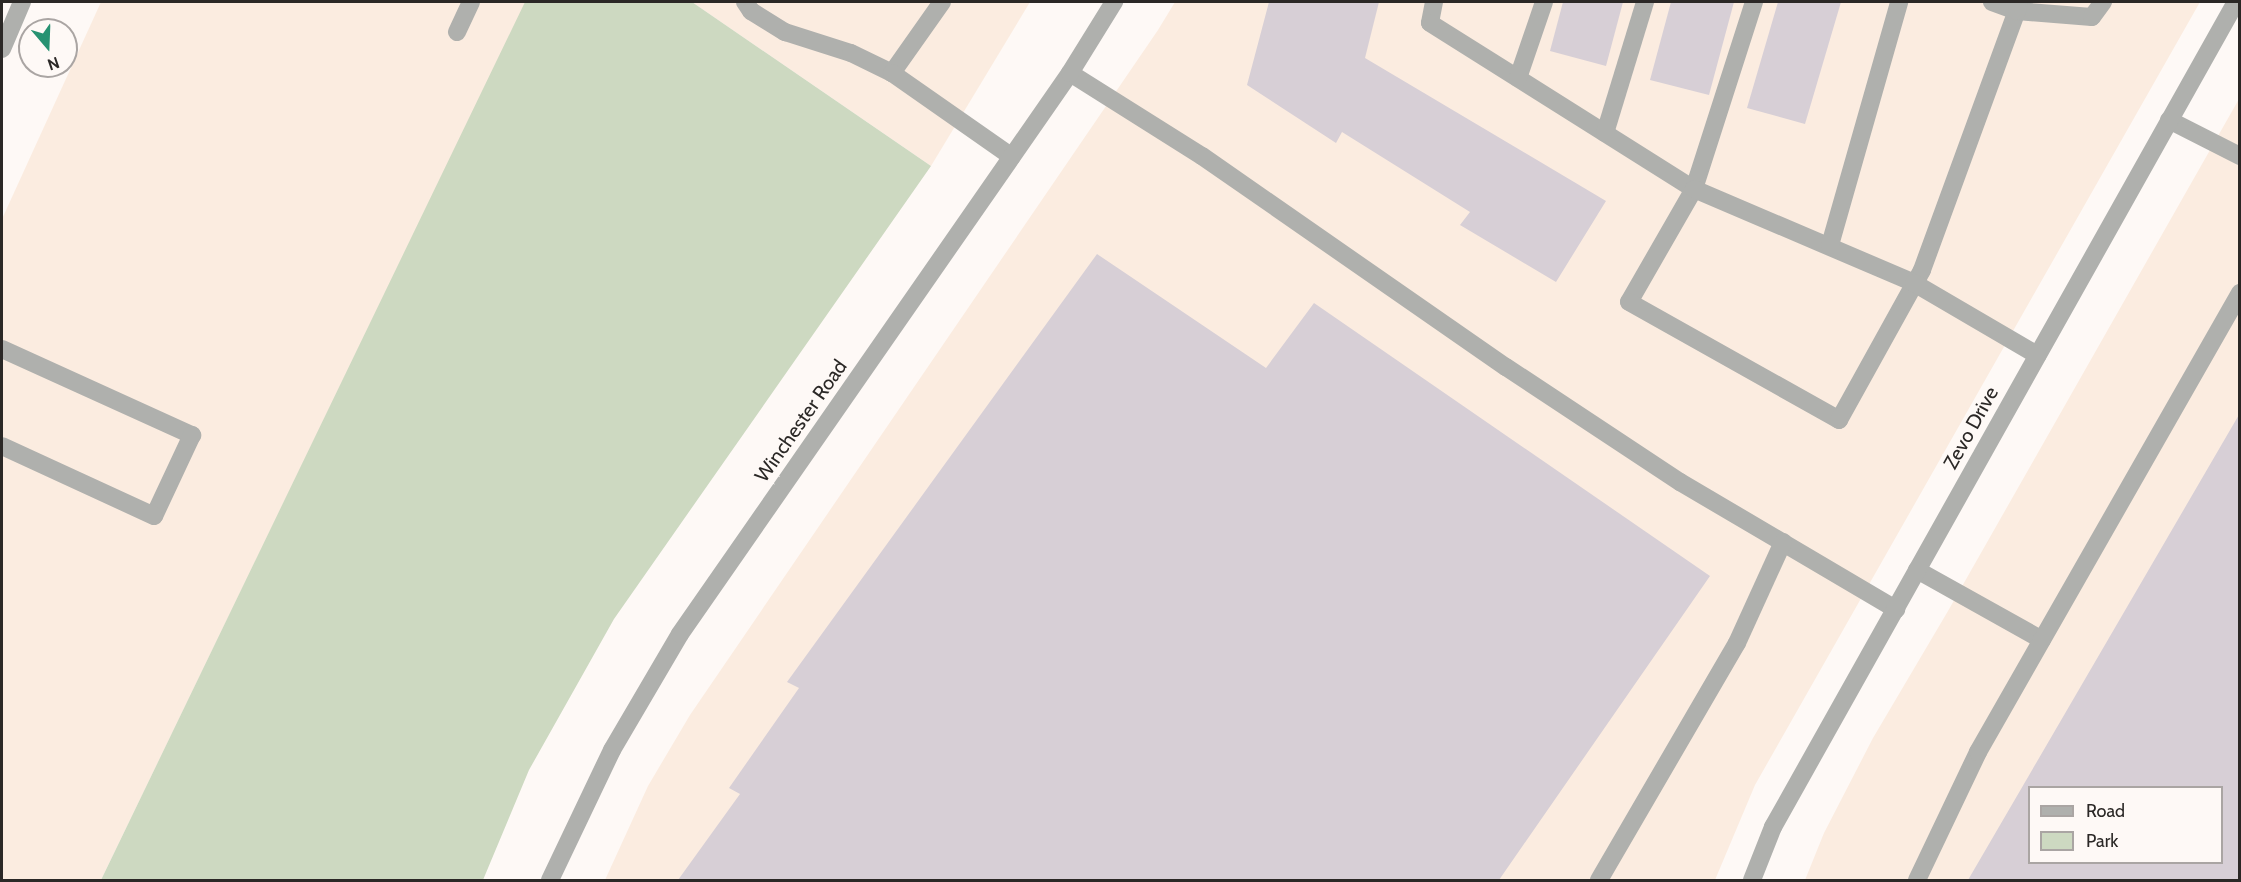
<!DOCTYPE html>
<style>
body{margin:0}
#map{position:relative;width:2241px;height:882px;overflow:hidden;background:#fef9f6;font-family:Cabin,sans-serif}
div>[style]{position:absolute}
.built>*{inset:0;background:#fbece0}
.green>*{inset:0;background:#cdd9c1}
.building>*{inset:0;background:#d7cfd6}
.minor>*{height:18px;margin:-9px;padding:0 9px;transform-origin:9px;border-radius:9px;background:#afb0ad}
span{translate:-50% -50%;white-space:nowrap;text-align:center;line-height:1.15;-webkit-text-stroke:6px #fef9f6;paint-order:stroke}
.street-label{font-size:20px;color:#2b2826}
.frame{position:absolute;inset:0;border:3px solid #2b2826;pointer-events:none}
.legend{position:absolute;left:2028px;top:786px;width:195px;height:78px;box-sizing:border-box;background:#fef9f6;border:2px solid #aaa5a3;margin:0;padding:8px 10px;list-style:none;font-size:18px;color:#2b2826}
.legend li{display:flex;align-items:center;gap:12px;height:30px}
.legend b{width:30px;border:2px solid #aaa5a3}
.north{position:absolute;left:18px;top:18px;width:60px;height:60px;box-sizing:border-box;background:#fef9f6;border:2px solid #aaa5a3;border-radius:50%;rotate:161deg;font-size:16px;font-weight:700;line-height:24px;text-align:center;color:#2b2826}
.north::after{content:'';display:block;margin:auto;width:21px;height:27px;background:#279272;clip-path:polygon(50% 0,100% 100%,50% 72%,0 100%)}
</style>
<div id="map">
<div class="built">
<div style="clip-path:polygon(101px 2px,526px 2px,101px 880px,2px 880px,2px 219px)"></div>
<div style="clip-path:polygon(692px 2px,1030px 2px,931px 166px)"></div>
<div style="clip-path:polygon(1175px 2px,2200px 2px,1755px 785px,1715px 880px,605px 880px,648px 786px,690px 715px,1158px 30px)"></div>
<div style="clip-path:polygon(evenodd,2239px 99px,2239px 880px,1805px 880px,1824px 833px,1873px 738px,1948px 611px,2239px 99px,2030px 788px,2222px 788px,2222px 862px,2030px 862px,2030px 788px)"></div>
</div>
<div class="green">
<div style="clip-path:polygon(525px 2px,692px 2px,931px 166px,614px 619px,529px 770px,483px 880px,101px 880px)"></div>
</div>
<div class="building">
<div style="clip-path:polygon(1269px 2px,1379px 2px,1365px 58px,1606px 201px,1556px 282px,1460px 225px,1470px 212px,1342px 132px,1336px 143px,1247px 85px)"></div>
<div style="clip-path:polygon(1563px 2px,1623px 2px,1606px 66px,1550px 51px)"></div>
<div style="clip-path:polygon(1671px 2px,1734px 2px,1709px 95px,1650px 80px)"></div>
<div style="clip-path:polygon(1778px 2px,1841px 2px,1805px 124px,1747px 108px)"></div>
<div style="clip-path:polygon(1097px 254px,1266px 368px,1314px 303px,1710px 576px,1499px 880px,678px 880px,740px 794px,729px 788px,799px 688px,787px 682px)"></div>
<div style="clip-path:polygon(evenodd,2240px 413px,2240px 880px,1968px 880px,2240px 413px,2030px 788px,2222px 788px,2222px 862px,2030px 862px,2030px 788px)"></div>
</div>
<div class="minor">
<div style="left:745px;top:2px;width:11px;rotate:56deg"></div>
<div style="left:751px;top:11px;width:40px;rotate:32deg"></div>
<div style="left:785px;top:32px;width:69px;rotate:17.7deg"></div>
<div style="left:851px;top:53px;width:46px;rotate:26deg"></div>
<div style="left:942px;top:2px;width:87px;rotate:125.2deg"></div>
<div style="left:892px;top:73px;width:146px;rotate:35deg"></div>
<div style="left:1434px;top:2px;width:21px;rotate:101deg"></div>
<div style="left:1430px;top:23px;width:312px;rotate:32.2deg"></div>
<div style="left:1694px;top:189px;width:130px;rotate:119.9deg"></div>
<div style="left:1629px;top:302px;width:241px;rotate:29.3deg"></div>
<div style="left:1839px;top:420px;width:171px;rotate:-61deg"></div>
<div style="left:1922px;top:270px;width:276px;rotate:-69.9deg"></div>
<div style="left:2017px;top:11px;width:75px;rotate:4.6deg"></div>
<div style="left:2092px;top:17px;width:19px;rotate:-54deg"></div>
<div style="left:1754px;top:2px;width:196px;rotate:107.8deg"></div>
<div style="left:1694px;top:189px;width:239px;rotate:23.1deg"></div>
<div style="left:1914px;top:283px;width:143px;rotate:30.3deg"></div>
<div style="left:1992px;top:2px;width:27px;rotate:20deg"></div>
<div style="left:2017px;top:11px;width:9px;rotate:-77deg"></div>
<div style="left:457px;top:32px;width:33px;rotate:-65deg"></div>
<div style="left:2px;top:49px;width:51px;rotate:-66.9deg"></div>
<div style="left:1070px;top:73px;width:156px;rotate:32.2deg"></div>
<div style="left:1202px;top:156px;width:370px;rotate:34.8deg"></div>
<div style="left:1506px;top:367px;width:209px;rotate:33.5deg"></div>
<div style="left:1680px;top:482px;width:251px;rotate:30.5deg"></div>
<div style="left:1518px;top:78px;width:80px;rotate:-71.1deg"></div>
<div style="left:2169px;top:120px;width:80px;rotate:26.9deg"></div>
<div style="left:1605px;top:133px;width:137px;rotate:-73deg"></div>
<div style="left:1830px;top:245px;width:253px;rotate:-74.1deg"></div>
<div style="left:2px;top:349px;width:209px;rotate:24.4deg"></div>
<div style="left:192px;top:435px;width:89px;rotate:115.1deg"></div>
<div style="left:154px;top:516px;width:167px;rotate:-155.3deg"></div>
<div style="left:1917px;top:570px;width:143px;rotate:29.2deg"></div>
<div style="left:550px;top:880px;width:144px;rotate:-64.5deg"></div>
<div style="left:612px;top:750px;width:134px;rotate:-59.6deg"></div>
<div style="left:680px;top:634px;width:683px;rotate:-55.19deg"></div>
<div style="left:1070px;top:73px;width:84px;rotate:-58.2deg"></div>
<div style="left:1599px;top:880px;width:274px;rotate:-59.8deg"></div>
<div style="left:1737px;top:643px;width:111px;rotate:-65.5deg"></div>
<div style="left:1752px;top:880px;width:57px;rotate:-68.4deg"></div>
<div style="left:1773px;top:827px;width:946px;rotate:-60.7deg"></div>
<div style="left:1917px;top:880px;width:142px;rotate:-64.5deg"></div>
<div style="left:1978px;top:752px;width:529px;rotate:-60.28deg"></div>
</div>
<div class="street-label">
<span style="left:801px;top:421px;rotate:-55deg">Winchester Road</span>
<span style="left:1971px;top:428px;rotate:-61deg">Zevo Drive</span>
</div>
<div class="frame"></div>
<ul class="legend">
<li><b style="height:8px;background:#afb0ad"></b>Road</li>
<li><b style="height:16px;background:#cdd9c1"></b>Park</li>
</ul>
<div class="north">N</div>
</div>
